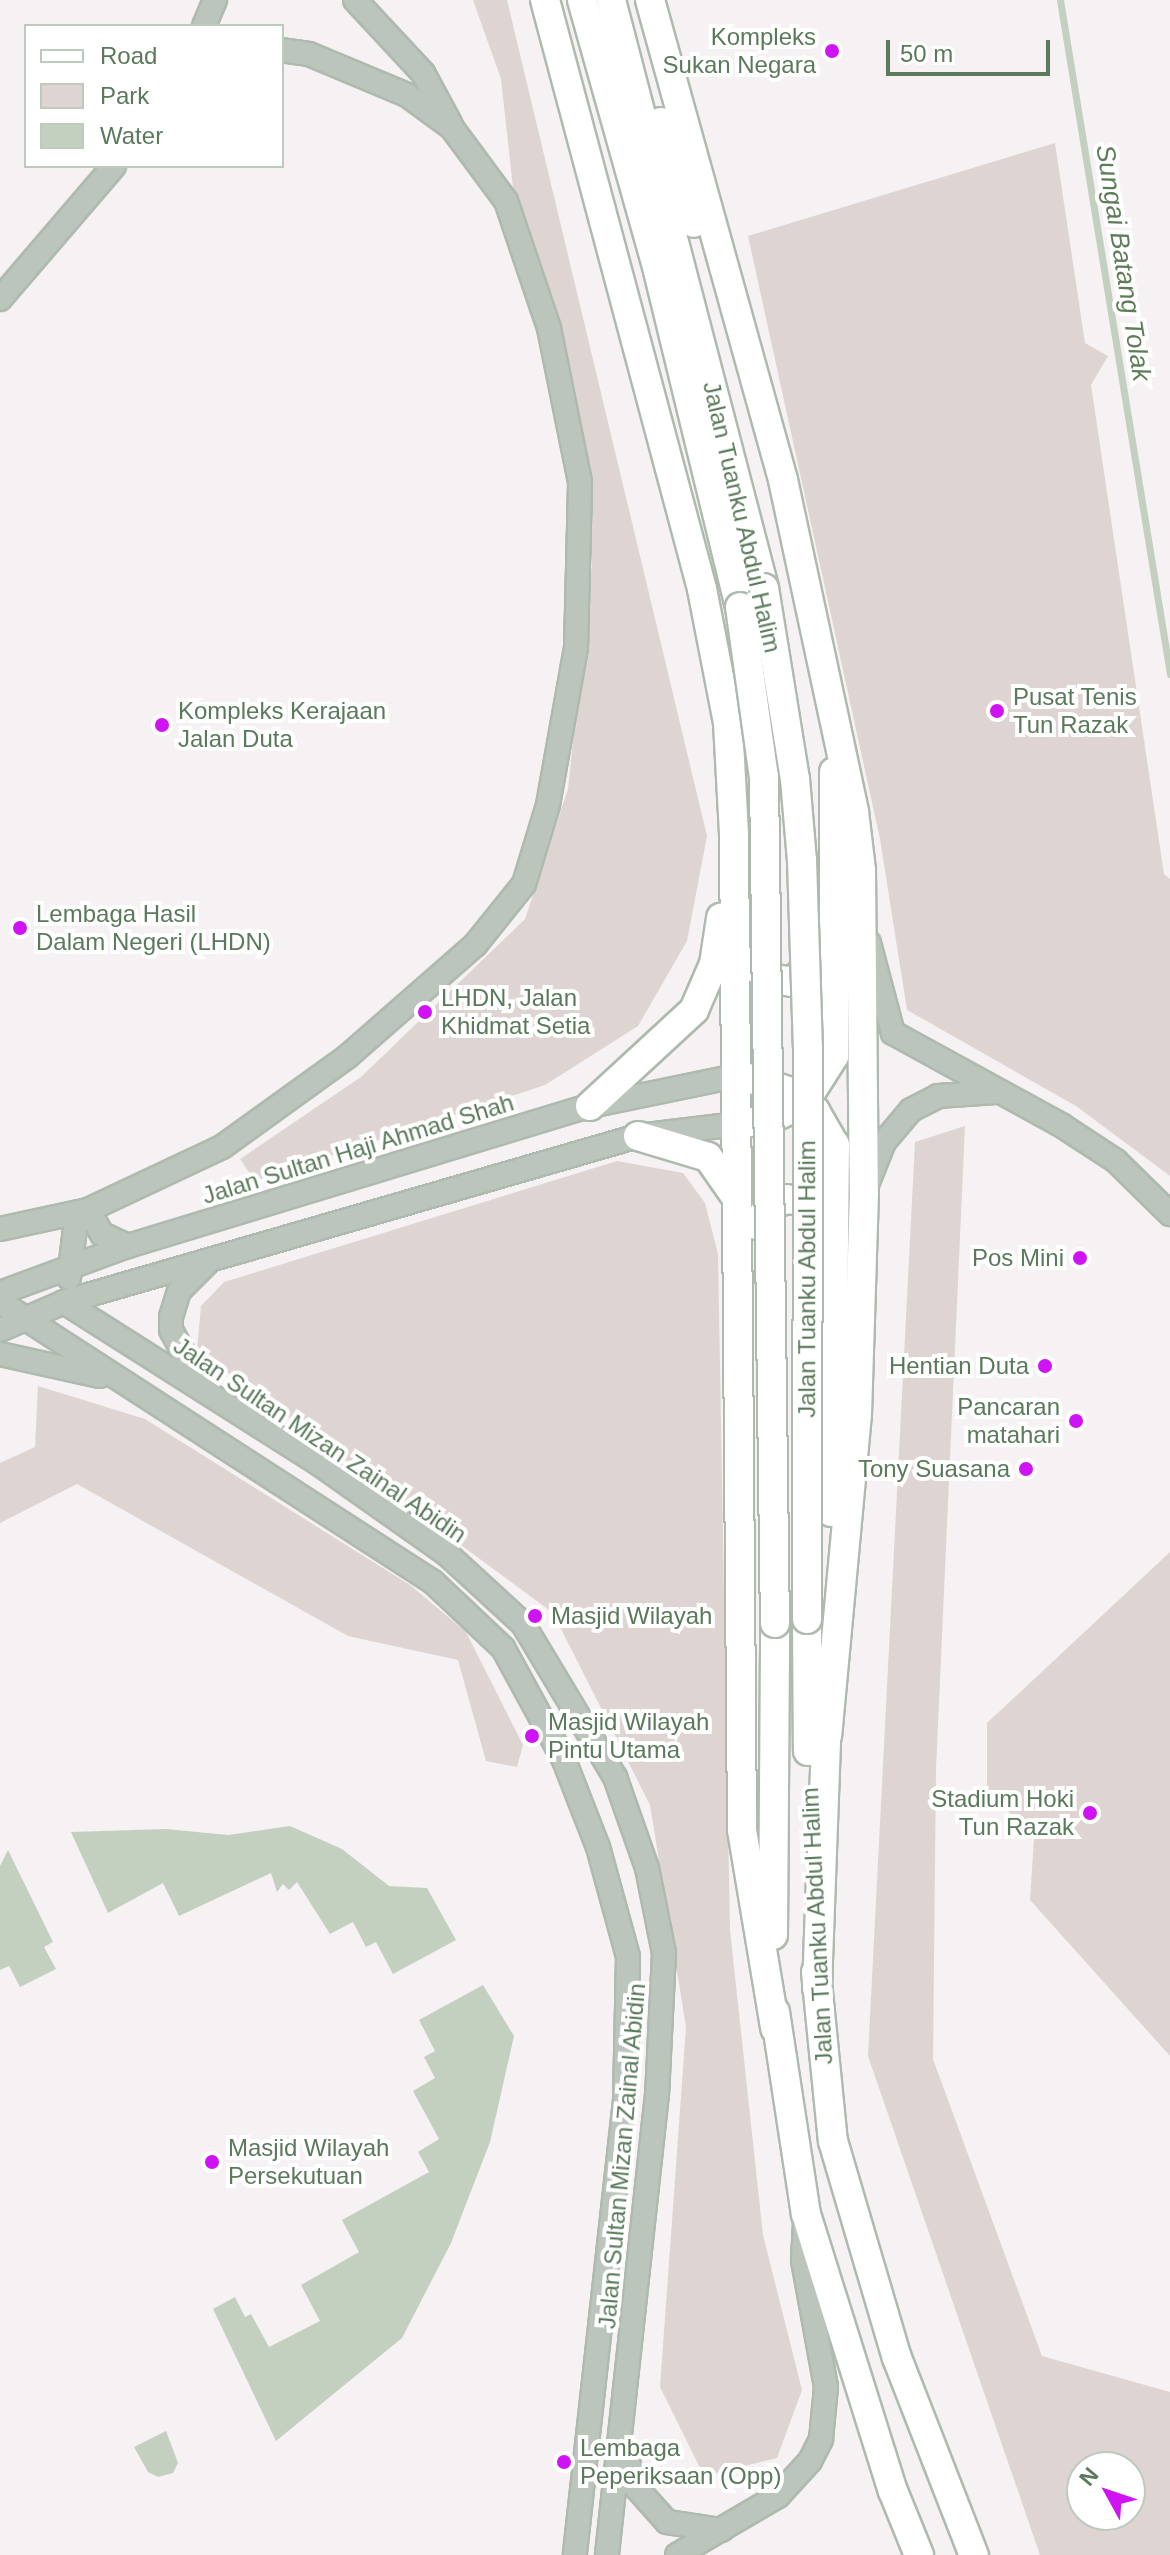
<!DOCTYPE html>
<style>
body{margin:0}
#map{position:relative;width:1170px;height:2555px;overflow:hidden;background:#f6f1f3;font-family:Arial,sans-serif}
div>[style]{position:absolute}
.green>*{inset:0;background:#ded5d2}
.water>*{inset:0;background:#c3d0c0}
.stream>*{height:7px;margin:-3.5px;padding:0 3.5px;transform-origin:3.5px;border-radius:3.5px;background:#c3d0c0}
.roads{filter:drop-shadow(2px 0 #afbaaf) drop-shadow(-2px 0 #afbaaf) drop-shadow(0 2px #afbaaf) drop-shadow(0 -2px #afbaaf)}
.minor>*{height:22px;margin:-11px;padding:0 11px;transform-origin:11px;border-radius:11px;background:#bbc5bc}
.major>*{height:28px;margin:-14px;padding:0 14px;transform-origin:14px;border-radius:14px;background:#fff}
.bridges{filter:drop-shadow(2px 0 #afbaaf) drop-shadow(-2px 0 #afbaaf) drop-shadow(0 2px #afbaaf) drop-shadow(0 -2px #afbaaf)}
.major-bridge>*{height:28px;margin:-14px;padding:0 14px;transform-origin:14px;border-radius:14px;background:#fff}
.dots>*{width:22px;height:22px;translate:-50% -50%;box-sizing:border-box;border:4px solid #fff;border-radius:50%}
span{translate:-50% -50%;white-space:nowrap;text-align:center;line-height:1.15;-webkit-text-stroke:8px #fff;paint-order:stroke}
.poi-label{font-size:24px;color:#5a7a5b}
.right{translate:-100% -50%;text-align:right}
.left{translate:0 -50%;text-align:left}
.street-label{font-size:24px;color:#5a7a5b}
.water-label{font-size:26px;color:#5d7c58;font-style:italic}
.legend{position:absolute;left:24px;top:24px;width:260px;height:144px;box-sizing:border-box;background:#fff;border:2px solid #bdcabd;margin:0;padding:10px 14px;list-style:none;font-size:24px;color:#5a7a5b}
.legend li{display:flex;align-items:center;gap:16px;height:40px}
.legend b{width:40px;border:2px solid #bdcabd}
.north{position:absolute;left:1066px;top:2451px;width:80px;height:80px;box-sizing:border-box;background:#fff;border:2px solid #bdcabd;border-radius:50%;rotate:310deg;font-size:22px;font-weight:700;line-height:32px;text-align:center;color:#5a7a5b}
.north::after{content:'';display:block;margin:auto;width:28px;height:36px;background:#cf13f4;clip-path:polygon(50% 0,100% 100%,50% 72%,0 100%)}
.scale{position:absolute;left:886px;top:40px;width:164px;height:36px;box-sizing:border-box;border:4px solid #5a7a5b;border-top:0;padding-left:10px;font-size:24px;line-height:28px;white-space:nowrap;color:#5a7a5b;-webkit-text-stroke:6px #fff;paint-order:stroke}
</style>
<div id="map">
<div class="green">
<div style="clip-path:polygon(473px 0,507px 0,707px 836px,687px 941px,638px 1026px,545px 1085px,255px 1181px,240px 1159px,361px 1077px,525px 919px,568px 789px,592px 562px,513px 188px,501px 79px)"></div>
<div style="clip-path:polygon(1055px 143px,1085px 343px,1108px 356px,1091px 385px,1164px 874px,1170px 879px,1170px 1176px,1076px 1106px,907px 1010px,880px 839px,748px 236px)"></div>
<div style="clip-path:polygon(evenodd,965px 1126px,936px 1769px,933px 2059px,1042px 2356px,1170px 2392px,1170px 2555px,1040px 2555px,868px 2056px,915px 1142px,965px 1126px,1082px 2467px,1130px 2467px,1130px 2515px,1082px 2515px,1082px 2467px)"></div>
<div style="clip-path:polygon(617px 1161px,683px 1173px,705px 1203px,718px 1254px,730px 1930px,763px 2235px,802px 2390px,777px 2458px,704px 2476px,660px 2387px,686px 2027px,650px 1805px,553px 1613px,197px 1350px,201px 1306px,224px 1282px)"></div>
<div style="clip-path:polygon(38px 1386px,145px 1419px,410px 1585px,466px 1632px,523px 1745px,517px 1767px,486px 1761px,458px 1660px,348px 1636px,77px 1484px,0 1523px,0 1463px,35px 1447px)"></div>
<div style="clip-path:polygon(1170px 1552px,1170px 2056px,1030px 1900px,1034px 1838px,987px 1789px,987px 1723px)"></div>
</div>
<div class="water">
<div style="clip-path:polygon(290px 1826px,342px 1849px,389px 1886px,427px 1888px,456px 1940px,393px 1974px,376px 1942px,366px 1947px,353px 1922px,330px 1934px,297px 1882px,289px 1890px,283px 1884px,277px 1892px,271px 1873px,179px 1916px,163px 1883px,108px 1913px,71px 1832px,166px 1829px,228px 1835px)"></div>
<div style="clip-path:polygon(8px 1850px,53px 1942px,44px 1947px,56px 1969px,20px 1987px,9px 1966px,0 1970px,0 1866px)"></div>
<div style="clip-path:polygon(483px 1985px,514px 2036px,490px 2142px,451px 2243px,402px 2338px,276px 2441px,213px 2309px,235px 2297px,245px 2317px,251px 2314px,269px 2347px,320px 2321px,301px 2285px,359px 2252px,342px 2220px,429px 2172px,418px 2152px,439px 2139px,413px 2091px,435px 2078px,424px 2057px,435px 2051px,419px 2020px)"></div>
<div style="clip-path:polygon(166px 2431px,178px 2463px,173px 2473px,158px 2477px,148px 2472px,134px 2447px)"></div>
</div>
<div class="stream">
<div style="left:1060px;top:0;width:683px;rotate:80.73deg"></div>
</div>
<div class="roads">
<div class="minor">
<div style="left:355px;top:0;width:100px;rotate:47deg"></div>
<div style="left:423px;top:73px;width:59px;rotate:61.7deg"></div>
<div style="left:204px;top:26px;width:28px;rotate:-67deg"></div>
<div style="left:0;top:299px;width:175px;rotate:-49.4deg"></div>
<div style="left:869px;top:943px;width:93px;rotate:75.1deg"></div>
<div style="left:893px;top:1033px;width:192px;rotate:28.7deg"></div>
<div style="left:1061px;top:1125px;width:66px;rotate:33.2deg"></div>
<div style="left:1116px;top:1161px;width:76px;rotate:44.5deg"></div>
<div style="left:868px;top:1182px;width:43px;rotate:-68.2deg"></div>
<div style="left:884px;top:1142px;width:42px;rotate:-49.8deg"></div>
<div style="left:911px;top:1110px;width:30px;rotate:-27deg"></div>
<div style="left:938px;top:1096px;width:58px;rotate:-3.9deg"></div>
<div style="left:88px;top:1210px;width:28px;rotate:60deg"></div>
<div style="left:102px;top:1234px;width:29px;rotate:25deg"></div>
<div style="left:0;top:1229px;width:90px;rotate:-12.2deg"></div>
<div style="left:88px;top:1210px;width:148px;rotate:-25.2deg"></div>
<div style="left:222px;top:1147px;width:155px;rotate:-35.8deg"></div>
<div style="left:348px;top:1056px;width:169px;rotate:-41.2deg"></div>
<div style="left:475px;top:945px;width:78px;rotate:-51.2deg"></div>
<div style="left:524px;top:884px;width:83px;rotate:-73.1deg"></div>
<div style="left:548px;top:805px;width:159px;rotate:-79.9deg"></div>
<div style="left:576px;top:648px;width:166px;rotate:-88.6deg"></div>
<div style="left:580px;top:482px;width:157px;rotate:-101.4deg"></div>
<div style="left:549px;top:328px;width:134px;rotate:-108.7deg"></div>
<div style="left:506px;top:201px;width:91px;rotate:-126.5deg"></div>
<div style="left:452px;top:128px;width:56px;rotate:-143.7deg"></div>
<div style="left:407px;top:95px;width:106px;rotate:-157.3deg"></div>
<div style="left:309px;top:54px;width:27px;rotate:-172deg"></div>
<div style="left:69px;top:1278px;width:66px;rotate:-83.1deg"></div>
<div style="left:0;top:1293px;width:136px;rotate:-20.2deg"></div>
<div style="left:128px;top:1246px;width:483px;rotate:-16.9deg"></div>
<div style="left:590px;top:1106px;width:149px;rotate:-11.6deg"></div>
<div style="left:0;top:1302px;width:516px;rotate:32.89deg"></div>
<div style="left:433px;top:1582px;width:96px;rotate:43.3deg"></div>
<div style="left:503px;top:1648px;width:128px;rotate:61.4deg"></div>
<div style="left:564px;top:1760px;width:93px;rotate:68.7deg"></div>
<div style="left:598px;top:1847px;width:114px;rotate:74.7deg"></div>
<div style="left:628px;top:1957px;width:143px;rotate:91.2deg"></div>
<div style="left:625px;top:2100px;width:458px;rotate:96.3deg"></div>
<div style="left:64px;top:1302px;width:301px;rotate:32.4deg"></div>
<div style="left:318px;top:1463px;width:158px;rotate:35.2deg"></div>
<div style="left:447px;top:1554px;width:103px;rotate:42.6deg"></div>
<div style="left:523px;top:1624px;width:179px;rotate:59deg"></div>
<div style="left:615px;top:1777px;width:96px;rotate:70.6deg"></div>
<div style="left:647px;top:1868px;width:87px;rotate:78.7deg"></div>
<div style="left:664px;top:1953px;width:141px;rotate:92.8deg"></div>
<div style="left:657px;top:2094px;width:464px;rotate:96.2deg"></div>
<div style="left:0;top:1330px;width:70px;rotate:-23.6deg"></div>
<div style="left:64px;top:1302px;width:598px;rotate:-16.13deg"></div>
<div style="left:638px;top:1136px;width:100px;rotate:-6.9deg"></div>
<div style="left:0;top:1354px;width:102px;rotate:12.4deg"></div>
<div style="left:203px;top:1388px;width:66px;rotate:-118.9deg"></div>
<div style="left:171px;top:1330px;width:13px;rotate:-90deg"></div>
<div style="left:171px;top:1317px;width:27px;rotate:-73deg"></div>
<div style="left:179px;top:1291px;width:40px;rotate:-45deg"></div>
<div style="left:627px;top:2454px;width:31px;rotate:79deg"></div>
<div style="left:633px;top:2484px;width:51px;rotate:48.2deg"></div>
<div style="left:667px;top:2522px;width:55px;rotate:8.4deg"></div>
<div style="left:677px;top:2555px;width:117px;rotate:-30.3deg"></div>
<div style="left:778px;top:2496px;width:47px;rotate:-47.6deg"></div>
<div style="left:810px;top:2461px;width:25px;rotate:-63deg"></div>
<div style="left:821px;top:2439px;width:52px;rotate:-84.5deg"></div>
<div style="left:826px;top:2387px;width:129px;rotate:-100.3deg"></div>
<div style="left:803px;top:2260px;width:37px;rotate:-87deg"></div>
</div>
<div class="major">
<div style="left:545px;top:0;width:610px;rotate:75.07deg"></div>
<div style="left:702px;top:589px;width:136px;rotate:79deg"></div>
<div style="left:728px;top:723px;width:112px;rotate:86.9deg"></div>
<div style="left:734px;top:835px;width:995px;rotate:89.54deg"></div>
<div style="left:742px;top:1830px;width:201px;rotate:80.5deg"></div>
<div style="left:582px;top:0;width:281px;rotate:74.3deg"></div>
<div style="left:658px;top:271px;width:346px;rotate:76.3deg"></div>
<div style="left:611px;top:0;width:608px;rotate:75.41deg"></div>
<div style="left:650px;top:0;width:498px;rotate:74.5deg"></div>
<div style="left:783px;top:480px;width:340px;rotate:77.9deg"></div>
<div style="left:854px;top:812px;width:58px;rotate:83.1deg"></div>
<div style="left:861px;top:870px;width:322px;rotate:89.5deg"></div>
<div style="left:864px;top:1192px;width:222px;rotate:91.8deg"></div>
<div style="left:857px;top:1414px;width:322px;rotate:95.3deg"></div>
<div style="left:661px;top:122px;width:106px;rotate:71.9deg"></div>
<div style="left:751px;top:962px;width:21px;rotate:45deg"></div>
<div style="left:766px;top:977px;width:26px;rotate:11deg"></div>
<div style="left:792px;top:982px;width:38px;rotate:-42deg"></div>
<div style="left:745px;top:1077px;width:48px;rotate:18.1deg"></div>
<div style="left:791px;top:1092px;width:31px;rotate:38deg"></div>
<div style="left:815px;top:1111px;width:39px;rotate:60deg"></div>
<div style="left:835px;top:1145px;width:367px;rotate:90.6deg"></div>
<div style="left:590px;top:1106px;width:142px;rotate:-42.7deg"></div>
<div style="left:694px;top:1010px;width:50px;rotate:-66.5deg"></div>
<div style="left:714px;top:964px;width:47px;rotate:-81.3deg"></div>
<div style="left:745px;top:1123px;width:25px;rotate:-9deg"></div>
<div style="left:770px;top:1119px;width:38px;rotate:-25deg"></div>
<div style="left:804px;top:1103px;width:56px;rotate:-57.4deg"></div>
<div style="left:834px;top:1056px;width:284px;rotate:-90deg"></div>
<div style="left:638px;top:1136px;width:73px;rotate:16.7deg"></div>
<div style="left:708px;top:1157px;width:49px;rotate:55deg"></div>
<div style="left:756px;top:1225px;width:23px;rotate:-56deg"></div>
<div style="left:769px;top:1206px;width:18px;rotate:-22deg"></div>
<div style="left:786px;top:1199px;width:27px;rotate:8deg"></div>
<div style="left:813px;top:1203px;width:17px;rotate:50deg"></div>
<div style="left:807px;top:1619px;width:132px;rotate:89.6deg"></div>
<div style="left:773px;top:1935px;width:312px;rotate:-89.6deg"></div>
<div style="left:816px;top:1972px;width:170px;rotate:84.3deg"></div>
<div style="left:833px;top:2141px;width:226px;rotate:73.6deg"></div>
<div style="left:897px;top:2358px;width:212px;rotate:68.7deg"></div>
<div style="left:817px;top:1988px;width:270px;rotate:-87.9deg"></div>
<div style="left:775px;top:2012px;width:204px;rotate:81.3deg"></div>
<div style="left:806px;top:2214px;width:290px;rotate:72.6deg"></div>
<div style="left:893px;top:2491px;width:69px;rotate:67.9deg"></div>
</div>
</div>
<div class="bridges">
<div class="major-bridge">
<div style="left:764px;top:588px;width:193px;rotate:80.8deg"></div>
<div style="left:795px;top:779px;width:81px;rotate:85.1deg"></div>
<div style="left:802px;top:860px;width:187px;rotate:88.2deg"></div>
<div style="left:808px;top:1047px;width:572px;rotate:90.1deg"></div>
<div style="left:740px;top:607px;width:172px;rotate:82deg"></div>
<div style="left:764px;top:777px;width:846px;rotate:89.26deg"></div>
</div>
</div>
<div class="dots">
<div style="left:832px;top:51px;background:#cf13f4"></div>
<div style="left:997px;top:711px;background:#cf13f4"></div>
<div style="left:162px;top:725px;background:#cf13f4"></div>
<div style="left:20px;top:928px;background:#cf13f4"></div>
<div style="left:425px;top:1012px;background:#cf13f4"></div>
<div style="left:1080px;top:1258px;background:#cf13f4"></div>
<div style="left:1045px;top:1366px;background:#cf13f4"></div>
<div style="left:1076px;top:1421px;background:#cf13f4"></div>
<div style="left:1026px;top:1469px;background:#cf13f4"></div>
<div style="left:535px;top:1616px;background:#cf13f4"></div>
<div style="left:532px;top:1736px;background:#cf13f4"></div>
<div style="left:1090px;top:1813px;background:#cf13f4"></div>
<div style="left:212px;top:2162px;background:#cf13f4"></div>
<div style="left:564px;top:2462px;background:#cf13f4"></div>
</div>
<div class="poi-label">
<span class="right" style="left:816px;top:51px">Kompleks<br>Sukan Negara</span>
<span class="left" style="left:1013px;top:711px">Pusat Tenis<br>Tun Razak</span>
<span class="left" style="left:178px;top:725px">Kompleks Kerajaan<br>Jalan Duta</span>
<span class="left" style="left:36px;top:928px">Lembaga Hasil<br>Dalam Negeri (LHDN)</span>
<span class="left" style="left:441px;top:1012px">LHDN, Jalan<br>Khidmat Setia</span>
<span class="right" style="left:1064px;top:1258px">Pos Mini</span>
<span class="right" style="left:1029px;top:1366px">Hentian Duta</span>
<span class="right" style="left:1060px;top:1421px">Pancaran<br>matahari</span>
<span class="right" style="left:1010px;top:1469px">Tony Suasana</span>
<span class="left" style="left:551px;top:1616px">Masjid Wilayah</span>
<span class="left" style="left:548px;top:1736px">Masjid Wilayah<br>Pintu Utama</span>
<span class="right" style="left:1074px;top:1813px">Stadium Hoki<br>Tun Razak</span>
<span class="left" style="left:228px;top:2162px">Masjid Wilayah<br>Persekutuan</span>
<span class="left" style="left:580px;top:2462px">Lembaga<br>Peperiksaan (Opp)</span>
</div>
<div class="street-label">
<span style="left:742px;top:517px;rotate:77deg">Jalan Tuanku Abdul Halim</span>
<span style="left:358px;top:1149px;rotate:-17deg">Jalan Sultan Haji Ahmad Shah</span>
<span style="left:807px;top:1279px;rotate:-90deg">Jalan Tuanku Abdul Halim</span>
<span style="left:320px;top:1440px;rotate:34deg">Jalan Sultan Mizan Zainal Abidin</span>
<span style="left:817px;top:1926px;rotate:-93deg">Jalan Tuanku Abdul Halim</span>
<span style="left:622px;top:2156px;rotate:-85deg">Jalan Sultan Mizan Zainal Abidin</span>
</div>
<div class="water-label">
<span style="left:1123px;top:263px;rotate:81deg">Sungai Batang Tolak</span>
</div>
<ul class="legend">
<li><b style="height:10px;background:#fff"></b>Road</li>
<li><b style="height:22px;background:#ded5d2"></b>Park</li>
<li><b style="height:22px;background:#c3d0c0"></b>Water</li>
</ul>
<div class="north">N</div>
<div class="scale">50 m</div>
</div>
